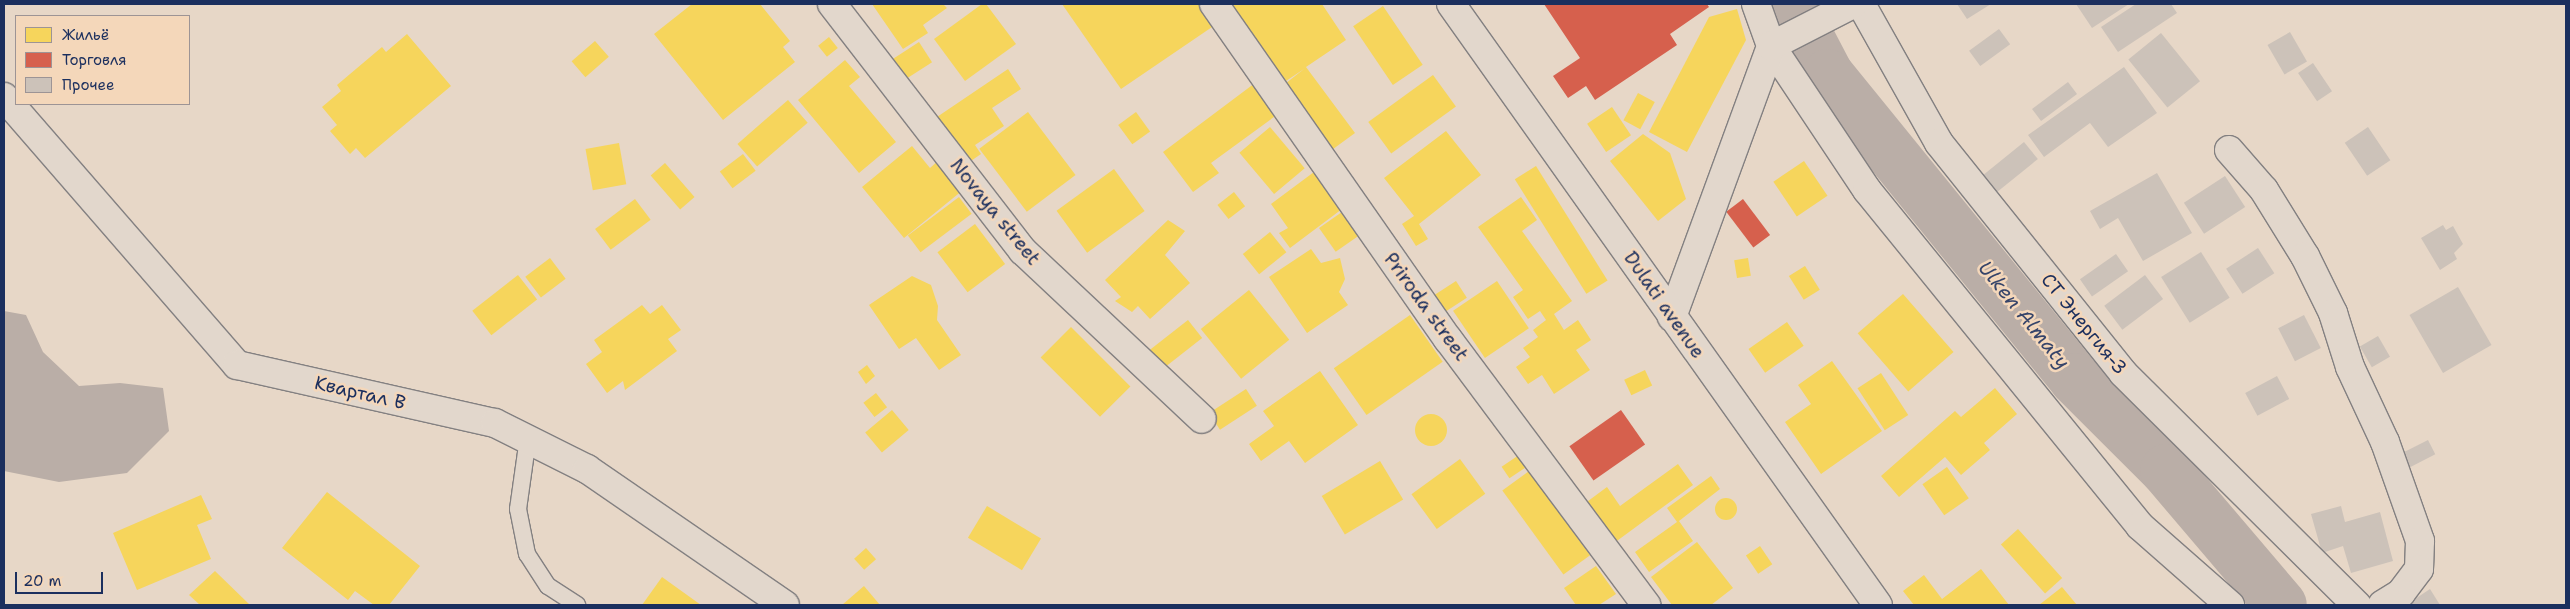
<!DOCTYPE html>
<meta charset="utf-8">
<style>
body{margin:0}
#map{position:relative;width:2570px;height:609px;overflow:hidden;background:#e7d7c7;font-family:"Shantell Sans",sans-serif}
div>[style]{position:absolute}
.water>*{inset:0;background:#baaea7}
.homes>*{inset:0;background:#f6d55c;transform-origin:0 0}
.round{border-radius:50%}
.shops>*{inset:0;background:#d6604d;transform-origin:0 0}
.river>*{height:52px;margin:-26px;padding:0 26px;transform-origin:26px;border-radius:26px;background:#baaea7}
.building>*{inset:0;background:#ccc2b9;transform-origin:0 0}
.roads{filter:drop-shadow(1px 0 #838081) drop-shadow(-1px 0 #838081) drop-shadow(0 1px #838081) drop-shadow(0 -1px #838081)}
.lane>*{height:16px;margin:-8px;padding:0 8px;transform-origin:8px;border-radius:8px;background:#e2d7cc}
.street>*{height:28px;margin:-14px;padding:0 14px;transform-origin:14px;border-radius:14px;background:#e2d7cc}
.secondary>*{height:28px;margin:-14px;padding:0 14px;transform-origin:14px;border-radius:14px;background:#e2d7cc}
span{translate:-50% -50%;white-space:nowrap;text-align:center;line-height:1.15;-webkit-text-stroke:5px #f4d7ba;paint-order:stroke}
.street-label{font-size:19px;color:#1b2f5e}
.water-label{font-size:20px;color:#37456a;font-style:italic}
.frame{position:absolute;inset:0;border:5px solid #1b2f5e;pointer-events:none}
.legend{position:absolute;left:15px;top:15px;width:175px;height:90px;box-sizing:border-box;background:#f4d7ba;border:1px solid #9d9495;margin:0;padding:6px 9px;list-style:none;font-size:15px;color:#1b2f5e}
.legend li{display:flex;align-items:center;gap:10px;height:25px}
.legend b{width:25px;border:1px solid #9d9495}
.scale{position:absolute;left:15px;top:572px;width:88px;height:22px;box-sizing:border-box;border:2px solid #1b2f5e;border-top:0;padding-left:6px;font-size:15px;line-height:18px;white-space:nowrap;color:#1b2f5e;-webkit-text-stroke:4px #f4d7ba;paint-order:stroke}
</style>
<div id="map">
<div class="water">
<div style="clip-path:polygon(4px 311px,26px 315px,43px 352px,79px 386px,120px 383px,163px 388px,169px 431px,127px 473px,59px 482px,4px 471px)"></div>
</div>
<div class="homes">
<div style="clip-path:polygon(692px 4px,760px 4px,790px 41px,783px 47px,795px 62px,723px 120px,654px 34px)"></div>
<div style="clip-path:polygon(872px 4px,943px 4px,947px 8px,923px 25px,928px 33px,903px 49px)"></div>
<div style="clip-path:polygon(982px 4px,986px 4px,1016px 44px,965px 81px,934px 39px)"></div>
<div style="clip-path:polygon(1062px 4px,1200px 4px,1215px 25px,1121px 89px)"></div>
<div style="clip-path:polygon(1226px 4px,1322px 4px,1346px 40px,1306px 67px,1355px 133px,1329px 152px,1281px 87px,1304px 69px,1280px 85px)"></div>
<div style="left:1383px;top:6px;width:71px;height:36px;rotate:56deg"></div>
<div style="clip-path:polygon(1737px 9px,1746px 40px,1687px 152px,1649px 132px,1709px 17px)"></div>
<div style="clip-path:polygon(407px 34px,451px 86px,365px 158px,356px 148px,350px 154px,330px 131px,337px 125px,322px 107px,341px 91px,337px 85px,382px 47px,386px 52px)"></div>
<div style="left:829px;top:37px;width:14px;height:14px;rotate:51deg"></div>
<div style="left:595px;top:41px;width:21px;height:31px;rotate:49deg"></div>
<div style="left:919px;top:42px;width:24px;height:39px;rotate:57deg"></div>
<div style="clip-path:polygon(845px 60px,860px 77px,849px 86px,896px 142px,859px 173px,798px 100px)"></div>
<div style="clip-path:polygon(1008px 69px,1021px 89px,992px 108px,1004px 126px,975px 145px,981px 154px,965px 165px,934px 119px)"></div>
<div style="left:1433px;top:75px;width:39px;height:80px;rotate:54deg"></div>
<div style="clip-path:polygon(1255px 83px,1278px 114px,1211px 163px,1219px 173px,1193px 192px,1163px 152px)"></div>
<div style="left:1638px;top:93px;width:19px;height:31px;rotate:28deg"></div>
<div style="left:788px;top:100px;width:30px;height:67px;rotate:49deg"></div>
<div style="left:1612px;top:107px;width:34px;height:30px;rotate:56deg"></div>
<div style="left:1028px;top:112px;width:79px;height:61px;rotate:53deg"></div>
<div style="left:1136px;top:112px;width:24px;height:22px;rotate:54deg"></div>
<div style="left:1270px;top:127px;width:54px;height:40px;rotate:50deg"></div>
<div style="clip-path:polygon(1446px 131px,1481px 175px,1419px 224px,1428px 239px,1416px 246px,1402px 224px,1414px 216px,1384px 178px)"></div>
<div style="clip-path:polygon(1643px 134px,1670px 153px,1686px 199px,1658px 221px,1610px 161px)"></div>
<div style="left:619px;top:143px;width:42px;height:34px;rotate:80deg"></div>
<div style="clip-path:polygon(912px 146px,930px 168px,939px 160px,963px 190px,904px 238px,862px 187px)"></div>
<div style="left:743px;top:154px;width:21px;height:29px;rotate:53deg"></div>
<div style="left:1804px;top:161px;width:42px;height:37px;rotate:56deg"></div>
<div style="left:665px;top:163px;width:45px;height:19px;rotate:49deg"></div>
<div style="left:1536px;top:166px;width:135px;height:25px;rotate:58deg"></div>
<div style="left:1114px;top:169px;width:52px;height:71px;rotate:54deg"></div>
<div style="clip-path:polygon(1314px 172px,1342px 209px,1290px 248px,1279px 233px,1288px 228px,1271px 204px)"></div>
<div style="left:1234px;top:192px;width:18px;height:21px;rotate:52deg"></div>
<div style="left:959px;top:197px;width:21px;height:64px;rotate:53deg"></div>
<div style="clip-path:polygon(1521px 197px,1537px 220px,1522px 231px,1572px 301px,1554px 314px,1564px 330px,1578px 320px,1591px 340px,1576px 350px,1590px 370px,1554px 394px,1542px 375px,1528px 384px,1516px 367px,1530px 357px,1523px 348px,1538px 337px,1533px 330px,1546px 320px,1540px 311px,1528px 319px,1513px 297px,1523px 290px,1478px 227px)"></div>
<div style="left:635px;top:199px;width:26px;height:50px;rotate:53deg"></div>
<div style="left:1342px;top:212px;width:29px;height:28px;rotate:55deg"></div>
<div style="clip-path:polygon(1168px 220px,1185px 231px,1165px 255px,1190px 283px,1150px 319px,1138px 306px,1132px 312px,1115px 301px,1121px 297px,1105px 280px)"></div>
<div style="left:975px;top:224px;width:50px;height:47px;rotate:53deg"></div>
<div style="left:1270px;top:232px;width:26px;height:35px;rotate:51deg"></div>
<div style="clip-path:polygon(1311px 249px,1321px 263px,1340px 258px,1345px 279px,1339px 292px,1348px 305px,1307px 333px,1269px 277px)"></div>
<div style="left:550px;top:258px;width:26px;height:31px;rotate:53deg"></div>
<div style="left:1748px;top:258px;width:18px;height:14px;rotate:81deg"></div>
<div style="left:1805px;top:266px;width:28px;height:19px;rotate:58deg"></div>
<div style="left:518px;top:275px;width:31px;height:58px;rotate:52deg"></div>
<div style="clip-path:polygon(912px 276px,931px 285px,938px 306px,937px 320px,961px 355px,939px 370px,916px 338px,899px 349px,869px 305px)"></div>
<div style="left:1456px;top:281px;width:20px;height:29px;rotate:57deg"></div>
<div style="left:1497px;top:281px;width:57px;height:53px;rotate:56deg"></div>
<div style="left:1249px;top:290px;width:64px;height:62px;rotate:51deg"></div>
<div style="left:1903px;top:294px;width:77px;height:60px;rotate:49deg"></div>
<div style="clip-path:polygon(642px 305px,650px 314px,662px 305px,681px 330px,668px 339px,677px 351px,625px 390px,623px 381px,607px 393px,586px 364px,602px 352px,594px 340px)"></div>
<div style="left:1410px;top:315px;width:57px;height:93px;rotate:55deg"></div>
<div style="left:1188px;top:320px;width:23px;height:51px;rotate:52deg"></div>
<div style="left:1787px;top:322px;width:29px;height:47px;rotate:55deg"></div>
<div style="left:1071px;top:327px;width:84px;height:43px;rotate:45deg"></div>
<div style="clip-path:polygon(1832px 361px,1882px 431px,1821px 474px,1785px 422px,1811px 404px,1798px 385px)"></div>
<div style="clip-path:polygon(867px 365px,875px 376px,866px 384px,858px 372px)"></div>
<div style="left:1645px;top:370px;width:17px;height:23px;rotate:65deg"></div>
<div style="clip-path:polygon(1320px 371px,1358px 425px,1305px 463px,1289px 441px,1261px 461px,1249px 444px,1274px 426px,1263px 411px)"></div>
<div style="left:1881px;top:373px;width:50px;height:28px;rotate:57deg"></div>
<div style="clip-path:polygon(1995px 388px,2017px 414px,1984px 443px,1990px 450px,1961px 475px,1945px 457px,1899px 497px,1881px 476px,1955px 411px,1961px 417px)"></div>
<div style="left:1246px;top:389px;width:20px;height:44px;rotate:57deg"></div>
<div style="left:876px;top:393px;width:18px;height:16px;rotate:52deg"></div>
<div style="left:892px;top:410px;width:26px;height:35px;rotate:50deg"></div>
<div class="round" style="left:1415px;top:414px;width:32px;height:32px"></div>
<div style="left:1519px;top:455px;width:14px;height:21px;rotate:56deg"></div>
<div style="left:1460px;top:459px;width:43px;height:60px;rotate:54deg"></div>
<div style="left:1380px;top:461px;width:45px;height:68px;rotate:59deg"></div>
<div style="clip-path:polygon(1678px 464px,1693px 485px,1610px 546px,1580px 507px,1607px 487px,1620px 506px)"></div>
<div style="left:1947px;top:467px;width:38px;height:30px;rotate:55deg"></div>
<div style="left:1529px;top:471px;width:104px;height:33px;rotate:54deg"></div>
<div style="clip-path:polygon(1711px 476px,1720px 489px,1679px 521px,1693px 541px,1649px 572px,1635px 552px,1677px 522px,1667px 508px)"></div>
<div style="clip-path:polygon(327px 492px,420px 566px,389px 605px,374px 605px,355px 591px,348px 600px,282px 548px)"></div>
<div style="clip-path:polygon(201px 495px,212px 519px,197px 525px,211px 559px,137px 590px,113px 533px)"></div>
<div class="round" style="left:1715px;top:498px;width:22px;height:22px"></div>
<div style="left:987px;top:506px;width:63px;height:37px;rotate:31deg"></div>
<div style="left:2018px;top:529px;width:66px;height:23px;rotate:48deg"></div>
<div style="clip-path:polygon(1697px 542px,1733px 588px,1711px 605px,1672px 605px,1651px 577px)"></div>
<div style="left:1760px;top:546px;width:22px;height:17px;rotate:56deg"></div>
<div style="left:866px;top:548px;width:15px;height:16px;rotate:48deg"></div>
<div style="clip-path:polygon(1596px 566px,1616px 594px,1599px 605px,1576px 605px,1564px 588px)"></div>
<div style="clip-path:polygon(1981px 569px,2009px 605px,1914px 605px,1903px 591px,1924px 575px,1942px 599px)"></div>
<div style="clip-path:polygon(215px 571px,250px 605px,200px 605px,189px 595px)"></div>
<div style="clip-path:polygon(662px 577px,701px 605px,642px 605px)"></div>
<div style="clip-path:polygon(864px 586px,880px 605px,842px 605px)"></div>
<div style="clip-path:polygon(2062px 587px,2077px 605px,2039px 605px)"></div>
</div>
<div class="shops">
<div style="clip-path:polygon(1544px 4px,1707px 4px,1709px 7px,1670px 34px,1677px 45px,1595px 100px,1586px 86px,1568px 98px,1553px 76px,1580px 58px)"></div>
<div style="left:1743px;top:199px;width:45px;height:21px;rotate:53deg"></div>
<div style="left:1621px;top:410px;width:42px;height:63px;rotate:55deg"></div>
</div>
<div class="river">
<div style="left:1797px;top:4px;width:37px;rotate:71deg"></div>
<div style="left:1809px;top:39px;width:41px;rotate:62.2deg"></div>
<div style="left:1828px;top:75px;width:392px;rotate:50.9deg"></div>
<div style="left:2075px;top:379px;width:129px;rotate:45deg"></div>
<div style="left:2166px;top:470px;width:177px;rotate:49.6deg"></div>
</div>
<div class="building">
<div style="clip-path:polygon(1957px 4px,1991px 4px,1967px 19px)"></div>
<div style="clip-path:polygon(2076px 4px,2129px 4px,2092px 28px)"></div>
<div style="clip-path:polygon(2136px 4px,2171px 4px,2177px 13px,2118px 52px,2101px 27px)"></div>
<div style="left:1999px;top:29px;width:19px;height:37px;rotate:54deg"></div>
<div style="left:2290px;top:32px;width:34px;height:26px;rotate:60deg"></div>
<div style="left:2161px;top:33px;width:62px;height:42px;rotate:51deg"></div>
<div style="left:2313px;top:63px;width:34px;height:18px;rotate:56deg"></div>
<div style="clip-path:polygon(2124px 67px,2157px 113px,2108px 147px,2090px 123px,2044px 157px,2028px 135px)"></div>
<div style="left:2068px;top:82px;width:15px;height:45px;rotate:53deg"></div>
<div style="left:2368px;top:127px;width:40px;height:28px;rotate:56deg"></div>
<div style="left:2024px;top:142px;width:22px;height:62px;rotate:51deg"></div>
<div style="clip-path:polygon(2157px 173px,2192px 233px,2143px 261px,2118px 218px,2100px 229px,2090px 211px)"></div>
<div style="left:2225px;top:176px;width:37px;height:49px;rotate:57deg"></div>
<div style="clip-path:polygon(2443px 225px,2446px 230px,2453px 226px,2463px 244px,2454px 253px,2457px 259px,2440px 270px,2421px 238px)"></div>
<div style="left:2258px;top:248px;width:30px;height:38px;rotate:57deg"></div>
<div style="left:2201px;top:252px;width:54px;height:47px;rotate:58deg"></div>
<div style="left:2116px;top:254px;width:21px;height:44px;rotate:55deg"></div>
<div style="left:2145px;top:275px;width:30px;height:51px;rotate:53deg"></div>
<div style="left:2458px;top:287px;width:67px;height:56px;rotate:60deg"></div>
<div style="left:2304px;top:315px;width:37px;height:29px;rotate:63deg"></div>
<div style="left:2378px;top:336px;width:24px;height:21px;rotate:60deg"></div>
<div style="left:2277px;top:376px;width:26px;height:36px;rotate:62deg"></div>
<div style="left:2428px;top:440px;width:16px;height:30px;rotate:63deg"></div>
<div style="clip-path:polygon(2341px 506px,2345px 522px,2380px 512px,2393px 561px,2351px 573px,2343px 546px,2322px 553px,2311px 514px)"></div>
<div style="clip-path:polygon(2430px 589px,2440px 605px,2406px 605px)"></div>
</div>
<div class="roads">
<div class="lane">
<div style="left:528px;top:438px;width:72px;rotate:98deg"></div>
<div style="left:518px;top:509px;width:46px;rotate:78.7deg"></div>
<div style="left:527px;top:554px;width:38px;rotate:57deg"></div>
<div style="left:548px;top:586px;width:35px;rotate:33deg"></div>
</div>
<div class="street">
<div style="left:832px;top:4px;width:312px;rotate:52.3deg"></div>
<div style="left:1023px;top:251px;width:245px;rotate:43.2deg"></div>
<div style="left:1214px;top:4px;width:409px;rotate:55.1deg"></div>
<div style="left:1448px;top:339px;width:332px;rotate:53.3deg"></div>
<div style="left:1756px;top:4px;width:45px;rotate:70.3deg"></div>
<div style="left:1771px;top:46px;width:173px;rotate:56.3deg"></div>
<div style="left:1867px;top:190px;width:433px;rotate:50.9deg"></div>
<div style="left:2140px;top:526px;width:120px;rotate:41.3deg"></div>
<div style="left:1861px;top:4px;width:159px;rotate:60.7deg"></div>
<div style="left:1939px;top:143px;width:295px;rotate:51.3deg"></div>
<div style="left:2123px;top:373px;width:330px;rotate:44.8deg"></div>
<div style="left:4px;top:97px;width:355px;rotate:49deg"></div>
<div style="left:237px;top:365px;width:264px;rotate:12.7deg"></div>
<div style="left:495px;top:423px;width:103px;rotate:26.6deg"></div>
<div style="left:587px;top:469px;width:240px;rotate:34.5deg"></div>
<div style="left:2229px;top:150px;width:53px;rotate:48.8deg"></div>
<div style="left:2264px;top:190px;width:78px;rotate:58.2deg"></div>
<div style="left:2305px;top:256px;width:64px;rotate:63.8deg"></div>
<div style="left:2333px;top:313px;width:57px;rotate:72.5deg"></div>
<div style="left:2350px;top:367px;width:83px;rotate:65deg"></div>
<div style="left:2385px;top:442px;width:105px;rotate:70.5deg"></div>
<div style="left:2420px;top:541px;width:28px;rotate:92deg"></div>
<div style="left:2419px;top:569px;width:30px;rotate:127deg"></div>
<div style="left:2401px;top:593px;width:22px;rotate:148deg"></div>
<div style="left:1672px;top:317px;width:289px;rotate:-69.9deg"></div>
<div style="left:1771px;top:46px;width:92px;rotate:-27.1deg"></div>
</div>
<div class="secondary">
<div style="left:1451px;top:4px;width:737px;rotate:54.61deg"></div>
</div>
</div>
<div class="street-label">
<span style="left:995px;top:212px;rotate:51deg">Novaya street</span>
<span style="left:1664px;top:305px;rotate:55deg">Dulati avenue</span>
<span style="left:1426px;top:307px;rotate:54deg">Priroda street</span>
<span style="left:2084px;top:324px;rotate:51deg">СТ Энергия-3</span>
<span style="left:360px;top:393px;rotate:13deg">Квартал В</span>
</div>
<div class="water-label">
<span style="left:2024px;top:315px;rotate:51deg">Ulken Almaty</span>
</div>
<div class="frame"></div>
<ul class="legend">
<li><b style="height:14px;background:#f6d55c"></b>Жильё</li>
<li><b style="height:14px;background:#d6604d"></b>Торговля</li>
<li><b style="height:14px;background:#ccc2b9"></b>Прочее</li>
</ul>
<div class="scale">20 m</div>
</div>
